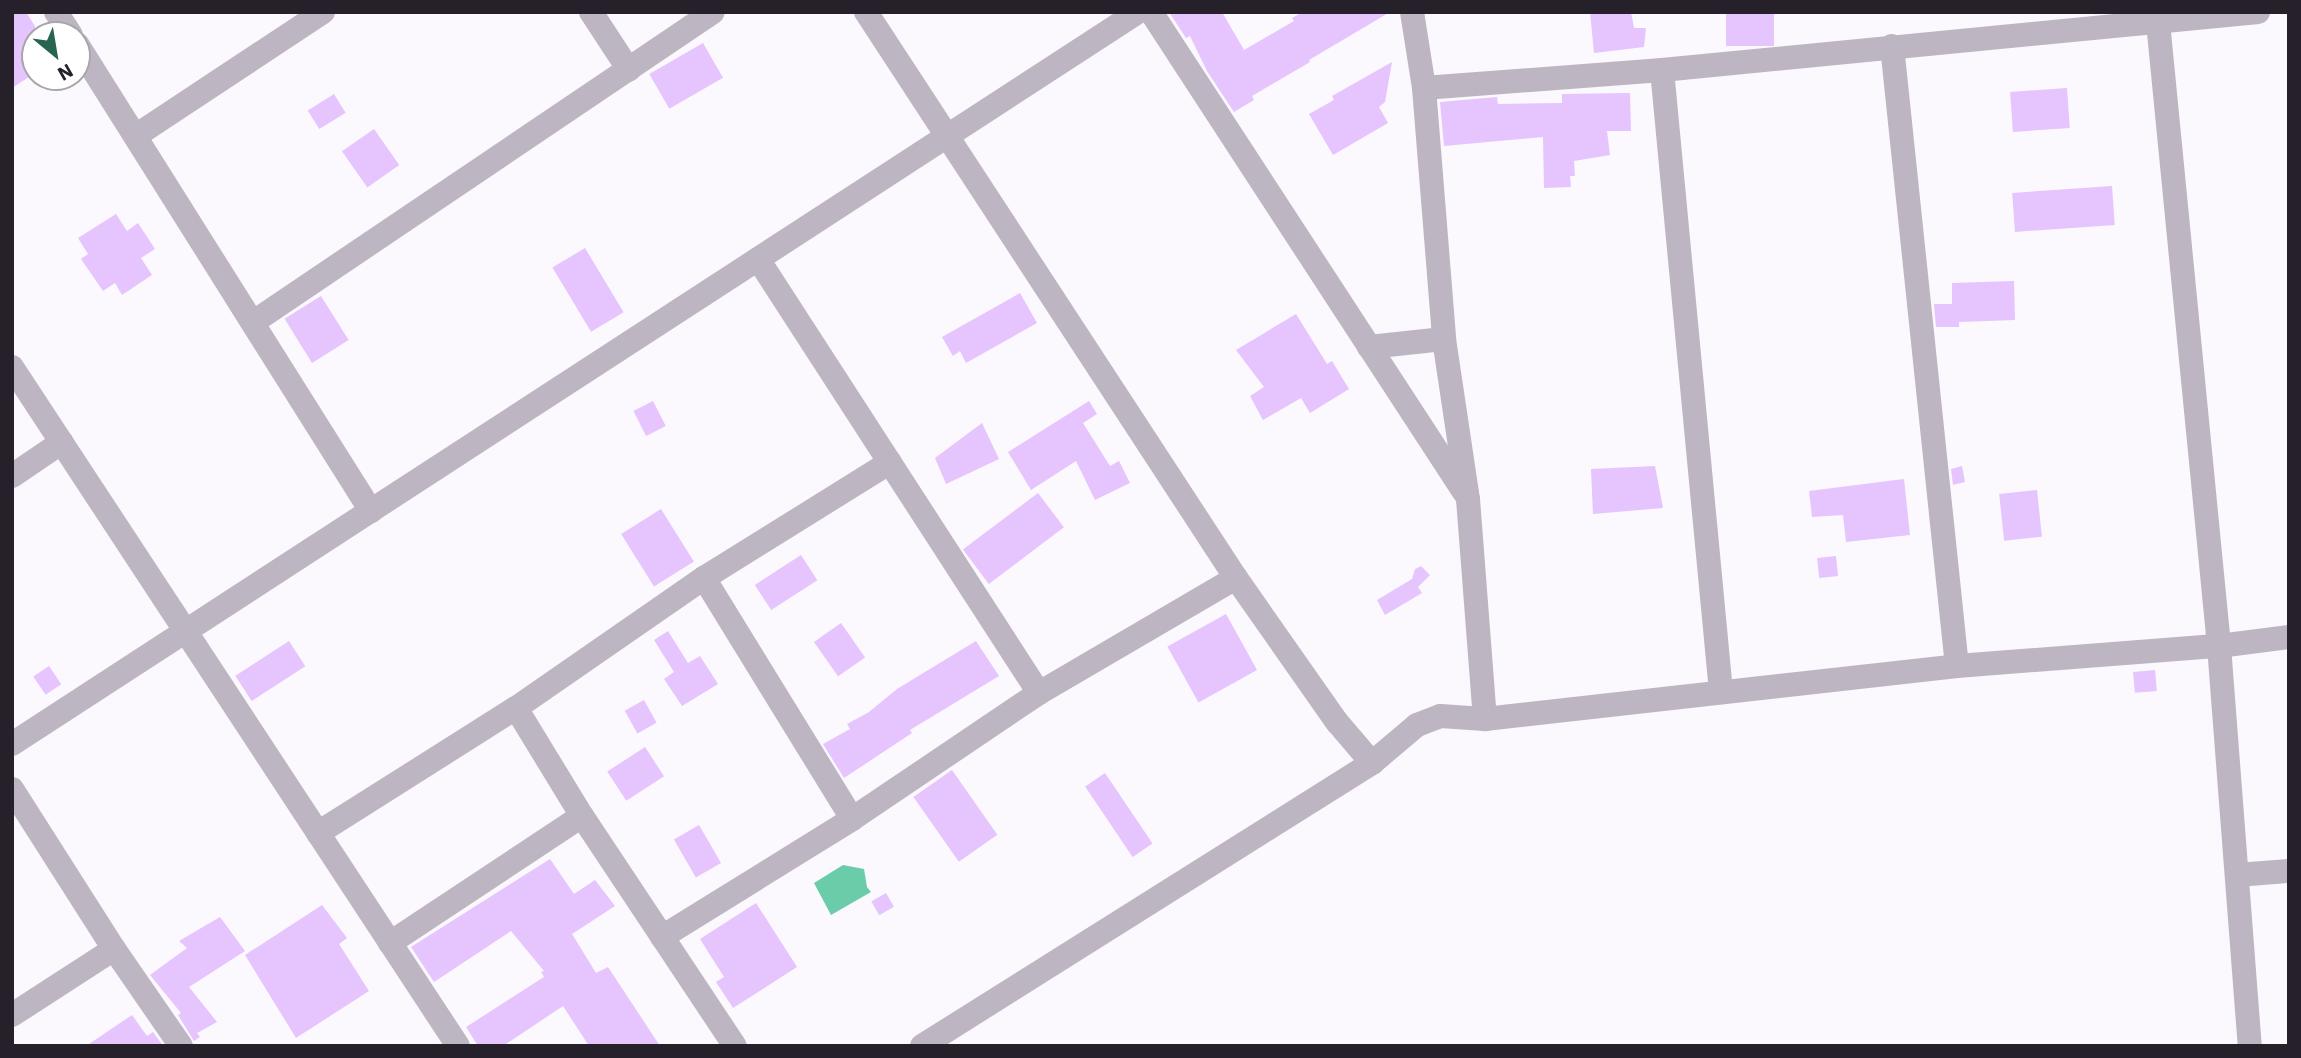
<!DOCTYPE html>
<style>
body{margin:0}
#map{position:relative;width:2301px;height:1058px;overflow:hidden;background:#fbf8fe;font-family:"IBM Plex Sans",sans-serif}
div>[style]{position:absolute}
.water>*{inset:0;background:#6bcca9}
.building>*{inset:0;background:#e6c4fe;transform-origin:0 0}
.minor>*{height:24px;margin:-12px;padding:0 12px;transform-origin:12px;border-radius:12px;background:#bdb6c2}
span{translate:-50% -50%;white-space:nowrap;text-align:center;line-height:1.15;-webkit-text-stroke:5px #fff;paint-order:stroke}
.frame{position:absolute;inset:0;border:14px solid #26202a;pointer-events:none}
.north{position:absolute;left:21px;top:21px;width:70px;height:70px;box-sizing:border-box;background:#fff;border:2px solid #a8a6aa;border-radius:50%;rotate:150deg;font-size:19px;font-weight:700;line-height:28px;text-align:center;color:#26202a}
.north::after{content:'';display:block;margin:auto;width:24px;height:32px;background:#286550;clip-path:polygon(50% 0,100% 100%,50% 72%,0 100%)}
</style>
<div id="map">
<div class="water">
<div style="clip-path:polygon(843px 865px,864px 869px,867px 887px,871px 892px,831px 915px,814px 883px)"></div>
</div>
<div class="building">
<div style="clip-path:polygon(12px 12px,26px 12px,35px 26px,35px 73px,12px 88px)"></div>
<div style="clip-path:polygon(1169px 12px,1222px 12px,1244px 50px,1294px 21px,1292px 18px,1303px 12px,1390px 12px,1309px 60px,1310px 62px,1252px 96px,1254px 100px,1234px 112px,1207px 71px,1190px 36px,1186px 38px)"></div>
<div style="clip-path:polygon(1590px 12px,1631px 12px,1634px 28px,1646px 28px,1644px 47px,1594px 53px)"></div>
<div style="left:1726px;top:12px;width:48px;height:34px"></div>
<div style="left:703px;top:43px;width:40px;height:62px;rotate:60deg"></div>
<div style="clip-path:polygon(1392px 62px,1385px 102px,1379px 107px,1388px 123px,1333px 155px,1309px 114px,1334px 100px,1332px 96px)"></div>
<div style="left:2067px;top:88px;width:40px;height:57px;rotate:86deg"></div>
<div style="clip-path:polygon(1630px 93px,1631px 131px,1607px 131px,1610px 155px,1574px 161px,1575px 176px,1570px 176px,1571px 187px,1544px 188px,1543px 137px,1444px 146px,1440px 102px,1497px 97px,1498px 104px,1562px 103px,1562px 94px)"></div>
<div style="left:334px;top:94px;width:22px;height:31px;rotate:58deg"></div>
<div style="left:374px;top:129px;width:44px;height:39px;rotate:55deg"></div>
<div style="left:2112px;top:186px;width:39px;height:100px;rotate:86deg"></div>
<div style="clip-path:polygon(116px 214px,127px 231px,138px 223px,155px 249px,141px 258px,152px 275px,122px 295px,115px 283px,103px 291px,81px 259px,88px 254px,78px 238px)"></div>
<div style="left:585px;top:248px;width:75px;height:38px;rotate:59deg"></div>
<div style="clip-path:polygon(2014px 281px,2015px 320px,1959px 322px,1959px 327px,1936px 327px,1934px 304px,1952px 304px,1952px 283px)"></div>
<div style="clip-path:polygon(1020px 293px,1037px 323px,966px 363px,960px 351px,953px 356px,942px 337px)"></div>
<div style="left:321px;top:296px;width:52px;height:43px;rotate:58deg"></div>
<div style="clip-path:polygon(1296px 314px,1327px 364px,1332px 361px,1349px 389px,1310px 413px,1301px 398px,1263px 420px,1250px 396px,1264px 387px,1236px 350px)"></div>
<div style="left:653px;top:401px;width:28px;height:22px;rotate:63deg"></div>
<div style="clip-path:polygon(1089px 401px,1097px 414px,1083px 423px,1110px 466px,1119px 461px,1130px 483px,1095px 500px,1076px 461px,1031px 490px,1008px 452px)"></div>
<div style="clip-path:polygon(982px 423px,999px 459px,946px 484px,935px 458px)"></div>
<div style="clip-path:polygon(1655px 466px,1663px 508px,1593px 514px,1591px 469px)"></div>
<div style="clip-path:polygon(1962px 466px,1965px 482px,1953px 485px,1951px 469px)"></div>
<div style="clip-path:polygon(1904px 479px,1910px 535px,1846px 542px,1843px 515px,1812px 517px,1809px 491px)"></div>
<div style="left:2037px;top:490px;width:47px;height:38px;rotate:84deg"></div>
<div style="left:1038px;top:493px;width:43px;height:94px;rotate:53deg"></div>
<div style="left:661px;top:509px;width:62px;height:47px;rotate:58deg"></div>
<div style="left:801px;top:555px;width:30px;height:55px;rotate:57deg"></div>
<div style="left:1836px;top:556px;width:20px;height:19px;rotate:84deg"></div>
<div style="clip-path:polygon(1421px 566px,1430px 575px,1418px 587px,1422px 593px,1385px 615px,1377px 600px,1412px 579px,1415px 569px)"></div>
<div style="left:1226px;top:614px;width:64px;height:67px;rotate:61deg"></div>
<div style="left:841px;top:623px;width:42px;height:33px;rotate:55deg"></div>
<div style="clip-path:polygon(668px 631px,688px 663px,700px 656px,718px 684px,682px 706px,664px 679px,674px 672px,654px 640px)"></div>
<div style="left:289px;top:641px;width:30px;height:64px;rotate:57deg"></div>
<div style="clip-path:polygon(976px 641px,999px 676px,910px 730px,912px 733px,844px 778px,823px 744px,850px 729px,847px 724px,869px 712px,897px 689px)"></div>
<div style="left:49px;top:666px;width:22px;height:19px;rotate:56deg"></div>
<div style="left:2155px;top:670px;width:21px;height:22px;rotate:85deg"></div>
<div style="left:644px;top:700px;width:26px;height:22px;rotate:61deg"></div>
<div style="left:645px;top:747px;width:35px;height:45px;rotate:57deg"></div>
<div style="left:952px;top:770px;width:79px;height:47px;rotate:55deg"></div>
<div style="left:1105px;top:773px;width:85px;height:24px;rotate:56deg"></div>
<div style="left:699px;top:825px;width:44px;height:29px;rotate:60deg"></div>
<div style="clip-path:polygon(550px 859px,574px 894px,595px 880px,615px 906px,572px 934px,596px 973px,608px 967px,660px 1046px,589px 1046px,563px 1006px,503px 1046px,478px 1046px,466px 1027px,544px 977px,541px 972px,544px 971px,511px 931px,434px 982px,411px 947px)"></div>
<div style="left:886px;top:893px;width:16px;height:17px;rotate:60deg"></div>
<div style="clip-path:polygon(756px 903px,797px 967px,733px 1008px,716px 982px,724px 977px,700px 939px)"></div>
<div style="clip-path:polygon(322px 905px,347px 938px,339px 944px,369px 991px,296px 1038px,245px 955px)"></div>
<div style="clip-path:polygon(220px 917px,245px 951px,189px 987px,217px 1022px,197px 1033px,200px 1037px,194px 1041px,178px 1015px,181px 1013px,150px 975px,187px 948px,179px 941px)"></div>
<div style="clip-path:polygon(132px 1015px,147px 1036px,153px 1032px,163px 1046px,86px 1046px)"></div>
</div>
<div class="minor">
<div style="left:56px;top:12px;width:27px;rotate:57deg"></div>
<div style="left:591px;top:12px;width:69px;rotate:56.8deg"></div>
<div style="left:866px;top:12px;width:676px;rotate:56.83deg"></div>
<div style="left:1236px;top:578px;width:176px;rotate:55deg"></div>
<div style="left:1337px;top:722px;width:54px;rotate:49.5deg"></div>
<div style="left:1151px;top:12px;width:573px;rotate:56.89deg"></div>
<div style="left:1412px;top:12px;width:77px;rotate:81deg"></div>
<div style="left:1424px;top:88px;width:252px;rotate:85.4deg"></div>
<div style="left:1444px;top:339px;width:162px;rotate:81.5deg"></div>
<div style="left:1468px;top:499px;width:221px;rotate:85.6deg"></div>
<div style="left:2157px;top:12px;width:637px;rotate:84.41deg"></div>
<div style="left:2219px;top:646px;width:401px;rotate:85.6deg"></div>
<div style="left:77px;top:44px;width:552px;rotate:57.81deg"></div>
<div style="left:1892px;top:46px;width:623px;rotate:84.02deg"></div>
<div style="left:1662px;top:70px;width:625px;rotate:84.58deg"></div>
<div style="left:1424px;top:88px;width:239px;rotate:-4.3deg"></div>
<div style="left:1662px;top:70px;width:599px;rotate:-5.56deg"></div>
<div style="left:137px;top:135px;width:223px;rotate:-33.5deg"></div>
<div style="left:758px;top:259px;width:517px;rotate:57.08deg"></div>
<div style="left:255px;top:321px;width:552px;rotate:-34.01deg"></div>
<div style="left:1369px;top:347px;width:75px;rotate:-6.1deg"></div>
<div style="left:12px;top:367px;width:812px;rotate:56.7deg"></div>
<div style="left:12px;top:476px;width:60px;rotate:-34.2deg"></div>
<div style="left:704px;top:578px;width:283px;rotate:58.4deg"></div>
<div style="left:516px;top:708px;width:127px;rotate:58.6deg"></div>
<div style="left:582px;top:816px;width:276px;rotate:56.4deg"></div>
<div style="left:12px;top:744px;width:1343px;rotate:-33.03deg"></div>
<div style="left:12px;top:789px;width:190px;rotate:57.5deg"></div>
<div style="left:114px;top:949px;width:118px;rotate:55.4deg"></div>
<div style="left:318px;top:833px;width:234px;rotate:-32.3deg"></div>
<div style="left:516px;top:708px;width:229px;rotate:-34.7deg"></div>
<div style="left:704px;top:578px;width:219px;rotate:-31.9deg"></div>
<div style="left:2237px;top:875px;width:52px;rotate:-4.4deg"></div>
<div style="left:662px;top:937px;width:224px;rotate:-31.8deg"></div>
<div style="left:852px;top:819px;width:225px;rotate:-34deg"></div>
<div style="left:1039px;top:693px;width:228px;rotate:-30.3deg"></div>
<div style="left:390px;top:943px;width:230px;rotate:-33.5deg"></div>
<div style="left:12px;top:1015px;width:121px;rotate:-32.9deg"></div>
<div style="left:922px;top:1046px;width:532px;rotate:-32.17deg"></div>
<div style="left:1372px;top:763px;width:59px;rotate:-40.2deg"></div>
<div style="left:1417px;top:725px;width:25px;rotate:-21deg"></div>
<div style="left:1440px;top:716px;width:45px;rotate:3.8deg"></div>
<div style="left:1485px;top:719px;width:475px;rotate:-6.4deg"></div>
<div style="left:1957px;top:666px;width:263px;rotate:-4.4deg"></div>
<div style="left:2219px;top:646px;width:71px;rotate:-7.3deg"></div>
</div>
<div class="frame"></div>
<div class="north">N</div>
</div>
